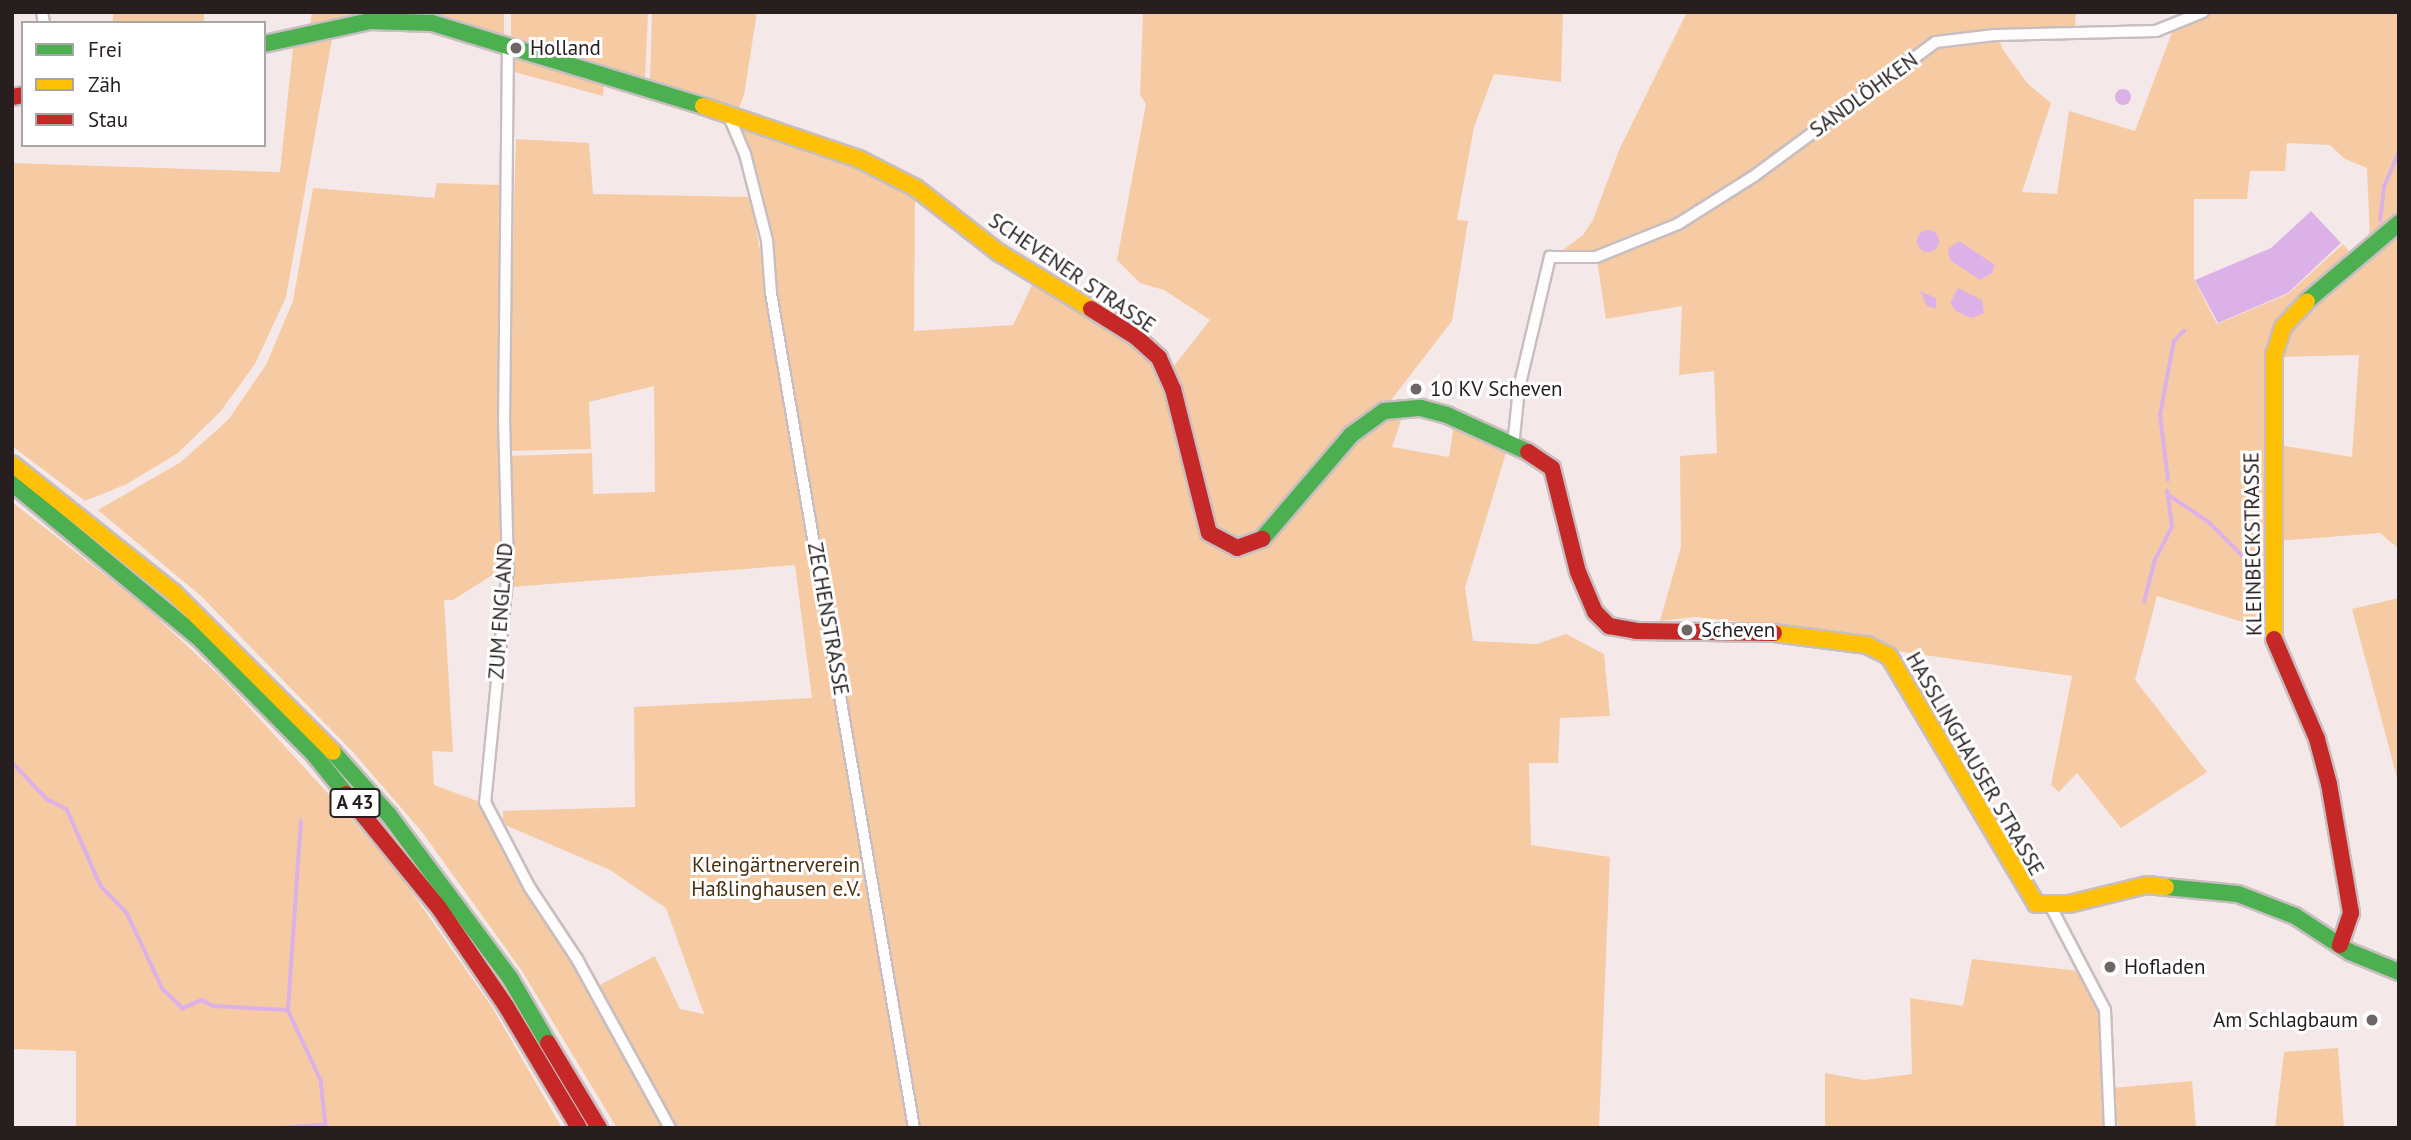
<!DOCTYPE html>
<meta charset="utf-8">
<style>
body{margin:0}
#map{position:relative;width:2411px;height:1140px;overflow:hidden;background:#f5e8e9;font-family:"PT Sans",sans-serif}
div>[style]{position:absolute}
.green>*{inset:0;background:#f6cba4;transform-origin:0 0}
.water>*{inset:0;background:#dcb1e8}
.round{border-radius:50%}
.stream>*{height:3.5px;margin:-1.75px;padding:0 1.75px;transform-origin:1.75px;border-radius:1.75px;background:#dcb1e8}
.roads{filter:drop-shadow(2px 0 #c8bebf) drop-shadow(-2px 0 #c8bebf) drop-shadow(0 2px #c8bebf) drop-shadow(0 -2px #c8bebf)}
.street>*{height:10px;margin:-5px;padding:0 5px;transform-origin:5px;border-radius:5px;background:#fefcfc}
.fast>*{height:16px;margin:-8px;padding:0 8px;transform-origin:8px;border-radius:8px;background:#4caf50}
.slow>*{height:16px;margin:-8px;padding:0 8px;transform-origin:8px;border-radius:8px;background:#ffc107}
.jam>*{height:16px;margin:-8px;padding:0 8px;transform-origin:8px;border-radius:8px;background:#c62828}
.dots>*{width:19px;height:19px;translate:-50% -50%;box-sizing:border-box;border:4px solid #fff;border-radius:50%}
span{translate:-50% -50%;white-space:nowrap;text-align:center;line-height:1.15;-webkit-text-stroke:6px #fff;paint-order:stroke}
.shield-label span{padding:2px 5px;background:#fff;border:2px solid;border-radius:5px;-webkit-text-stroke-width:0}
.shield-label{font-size:19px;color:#261e1f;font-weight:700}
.poi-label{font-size:21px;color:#261e1f}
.left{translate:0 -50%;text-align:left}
.right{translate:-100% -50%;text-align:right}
.street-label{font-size:21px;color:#261e1f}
.park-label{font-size:21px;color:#4c300f}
.frame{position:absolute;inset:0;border:14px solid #261e1f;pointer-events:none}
.legend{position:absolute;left:21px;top:21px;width:245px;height:126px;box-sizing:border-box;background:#fff;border:2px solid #a8a5a5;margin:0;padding:9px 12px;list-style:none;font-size:21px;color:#261e1f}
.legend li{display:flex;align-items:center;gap:14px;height:35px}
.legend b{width:35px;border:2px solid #a8a5a5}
</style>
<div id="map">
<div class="green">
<div style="left:113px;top:12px;width:91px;height:11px"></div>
<div style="clip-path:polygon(312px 12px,376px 12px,310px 23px)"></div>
<div style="clip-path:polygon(421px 12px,504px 12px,504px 35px,438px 15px)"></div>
<div style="clip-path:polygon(511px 12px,648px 12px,645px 79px,511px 36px)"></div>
<div style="clip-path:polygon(652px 12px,757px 12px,744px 95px,737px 112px,650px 83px)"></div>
<div style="clip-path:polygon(1143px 12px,1563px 12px,1561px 82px,1494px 74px,1474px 127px,1457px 220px,1468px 221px,1452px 321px,1385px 408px,1266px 535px,1238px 545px,1211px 532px,1170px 371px,1210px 320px,1164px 290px,1140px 283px,1117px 260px,1146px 104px,1140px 95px)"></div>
<div style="clip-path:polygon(1687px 12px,2076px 12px,2075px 29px,1996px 32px,2003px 50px,2028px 84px,2051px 103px,2022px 192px,2057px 194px,2069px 111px,2135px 131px,2174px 27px,2192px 12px,2399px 12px,2399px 216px,2370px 240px,2367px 168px,2345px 159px,2330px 145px,2287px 143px,2285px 171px,2250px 171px,2247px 199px,2194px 199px,2194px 279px,2217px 324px,2288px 294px,2343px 244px,2353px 256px,2281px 326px,2269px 630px,2157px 596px,2135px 680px,2207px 772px,2121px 828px,2077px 773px,2059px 792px,2051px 785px,2072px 676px,1889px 650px,1810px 630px,1695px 617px,1660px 621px,1681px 547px,1680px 456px,1717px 453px,1714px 371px,1679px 375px,1682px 306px,1606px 319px,1596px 254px,1555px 256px,1583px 235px,1593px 220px,1619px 150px)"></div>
<div style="clip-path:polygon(332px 39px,286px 297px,255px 364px,220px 412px,178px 453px,127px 484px,85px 501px,12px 446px,12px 163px,280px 172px,293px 48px)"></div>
<div style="clip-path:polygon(514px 56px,594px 80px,604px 86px,603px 96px,511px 71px)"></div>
<div style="clip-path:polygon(738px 124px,846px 159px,915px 195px,914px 331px,1013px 325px,1034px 281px,1100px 318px,1157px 361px,1170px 392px,1207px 534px,1250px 547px,1353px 438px,1386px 415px,1404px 412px,1392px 447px,1449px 457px,1454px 424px,1506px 453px,1465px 588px,1473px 641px,1537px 644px,1566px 634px,1604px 654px,1610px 716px,1560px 718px,1558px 763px,1529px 763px,1531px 845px,1610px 857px,1599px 1128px,920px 1128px,846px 694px,841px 695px,908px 1128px,617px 1128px,522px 971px,422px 832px,353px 752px,201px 596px,98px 510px,181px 462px,228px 420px,266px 365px,293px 301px,313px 188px,434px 198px,437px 183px,501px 185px,505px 567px,453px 600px,444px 600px,453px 752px,432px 751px,434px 785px,483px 803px,511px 862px,594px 988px,655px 956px,680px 1009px,704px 1014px,666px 908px,610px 870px,503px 824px,503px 811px,635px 807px,634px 707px,812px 698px,795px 565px,510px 587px,506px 456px,592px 453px,593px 494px,655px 492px,654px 386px,589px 402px,591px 449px,507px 451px,516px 139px,589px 143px,593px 194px,750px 197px,763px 266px,774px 259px)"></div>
<div style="clip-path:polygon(2399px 229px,2399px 549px,2380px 533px,2275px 541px,2278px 445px,2352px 457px,2359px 355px,2279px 357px,2286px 328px)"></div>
<div style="clip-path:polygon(12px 502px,143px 605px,223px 679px,356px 824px,406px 884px,492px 1007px,562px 1128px,76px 1128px,76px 1051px,12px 1049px)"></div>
<div style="clip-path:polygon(2399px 598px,2399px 785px,2352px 609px)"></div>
<div style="clip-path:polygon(1972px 959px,2080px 971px,2102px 1019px,2106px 1128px,1825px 1128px,1825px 1073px,1864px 1080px,1912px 1074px,1910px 998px,1963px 1006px)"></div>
<div style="clip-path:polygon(2338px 1048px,2344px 1128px,2275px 1128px,2284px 1052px)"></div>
<div style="left:2192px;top:1081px;width:47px;height:78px;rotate:85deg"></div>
</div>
<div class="water">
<div class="round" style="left:2115px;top:89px;width:16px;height:16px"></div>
<div style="clip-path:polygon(2311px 211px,2341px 243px,2288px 293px,2218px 323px,2195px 280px,2271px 248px)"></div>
<div class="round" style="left:1917px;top:230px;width:22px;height:22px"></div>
<div style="clip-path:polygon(1959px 241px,1995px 265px,1992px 273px,1980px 280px,1950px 260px,1948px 249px)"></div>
<div style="clip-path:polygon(1958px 288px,1982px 300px,1984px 313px,1971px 318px,1956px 311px,1950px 303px)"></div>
<div style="clip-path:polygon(1920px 291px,1936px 298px,1936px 308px,1927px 306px)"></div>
</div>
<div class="stream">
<div style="left:2380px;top:221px;width:34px;rotate:-83deg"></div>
<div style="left:2384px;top:187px;width:39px;rotate:-67deg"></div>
<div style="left:2168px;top:480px;width:65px;rotate:-97deg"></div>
<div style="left:2160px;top:415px;width:75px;rotate:-79.3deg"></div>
<div style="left:2174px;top:341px;width:14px;rotate:-45deg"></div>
<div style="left:2170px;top:496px;width:47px;rotate:33.7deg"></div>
<div style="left:2209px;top:522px;width:75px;rotate:45deg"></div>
<div style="left:2144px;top:602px;width:43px;rotate:-75.3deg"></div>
<div style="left:2155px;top:560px;width:38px;rotate:-63deg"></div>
<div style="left:2172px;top:526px;width:35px;rotate:-98deg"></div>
<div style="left:12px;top:762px;width:51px;rotate:46.6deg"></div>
<div style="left:47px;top:799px;width:22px;rotate:27deg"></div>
<div style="left:67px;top:809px;width:84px;rotate:66.2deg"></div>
<div style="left:101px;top:886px;width:37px;rotate:46deg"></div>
<div style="left:127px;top:913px;width:84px;rotate:64.7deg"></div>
<div style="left:163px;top:989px;width:28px;rotate:44deg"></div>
<div style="left:183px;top:1008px;width:21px;rotate:-23deg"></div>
<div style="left:202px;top:1000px;width:13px;rotate:27deg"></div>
<div style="left:214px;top:1006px;width:74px;rotate:3.1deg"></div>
<div style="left:288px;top:1010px;width:77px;rotate:64.8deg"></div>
<div style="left:321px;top:1080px;width:45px;rotate:83.7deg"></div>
<div style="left:326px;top:1125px;width:40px;rotate:175.7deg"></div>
<div style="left:288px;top:1010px;width:189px;rotate:-86.1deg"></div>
</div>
<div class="roads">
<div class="street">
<div style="left:42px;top:12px;width:11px;rotate:80deg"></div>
<div style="left:508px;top:45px;width:372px;rotate:90.6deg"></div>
<div style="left:504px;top:417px;width:152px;rotate:88.5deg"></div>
<div style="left:508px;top:569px;width:234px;rotate:95.6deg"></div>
<div style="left:485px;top:802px;width:97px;rotate:62.4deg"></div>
<div style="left:530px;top:888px;width:85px;rotate:56.5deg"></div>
<div style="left:577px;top:959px;width:193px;rotate:61.2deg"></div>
<div style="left:728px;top:114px;width:43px;rotate:67deg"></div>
<div style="left:745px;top:154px;width:89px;rotate:75.7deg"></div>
<div style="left:767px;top:240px;width:53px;rotate:85.7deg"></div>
<div style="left:771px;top:293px;width:847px;rotate:80.28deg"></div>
<div style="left:1513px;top:447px;width:59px;rotate:-84.2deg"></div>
<div style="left:1519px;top:388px;width:135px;rotate:-76.7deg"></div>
<div style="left:1550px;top:257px;width:46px"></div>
<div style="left:1596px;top:257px;width:88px;rotate:-21.9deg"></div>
<div style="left:1678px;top:224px;width:90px;rotate:-32.3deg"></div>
<div style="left:1754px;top:176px;width:226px;rotate:-36.4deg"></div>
<div style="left:1936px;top:42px;width:59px;rotate:-6.8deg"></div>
<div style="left:1995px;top:35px;width:161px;rotate:-1.4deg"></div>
<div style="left:2156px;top:31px;width:51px;rotate:-22deg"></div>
<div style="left:2051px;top:907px;width:116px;rotate:62.3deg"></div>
<div style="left:2105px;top:1010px;width:118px;rotate:87.6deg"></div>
</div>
<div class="fast">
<div style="left:264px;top:44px;width:108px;rotate:-12.2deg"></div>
<div style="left:370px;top:21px;width:62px;rotate:1.8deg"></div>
<div style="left:432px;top:23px;width:283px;rotate:17deg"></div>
<div style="left:2307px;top:301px;width:121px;rotate:-40.3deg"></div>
<div style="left:12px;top:483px;width:246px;rotate:39.7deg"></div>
<div style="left:201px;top:640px;width:158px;rotate:45.3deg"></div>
<div style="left:312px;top:752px;width:54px;rotate:51deg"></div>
<div style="left:1262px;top:539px;width:137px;rotate:-49.4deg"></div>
<div style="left:1351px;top:435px;width:41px;rotate:-36deg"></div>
<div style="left:1384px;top:411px;width:37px;rotate:-5deg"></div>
<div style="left:1421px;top:408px;width:27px;rotate:15deg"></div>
<div style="left:1447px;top:415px;width:89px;rotate:24.6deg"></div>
<div style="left:333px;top:752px;width:84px;rotate:48.4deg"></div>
<div style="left:389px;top:815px;width:203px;rotate:53.4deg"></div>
<div style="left:510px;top:978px;width:75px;rotate:59.7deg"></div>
<div style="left:2166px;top:887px;width:72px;rotate:5.6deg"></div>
<div style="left:2238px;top:894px;width:61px;rotate:21.1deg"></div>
<div style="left:2295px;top:916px;width:66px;rotate:33.2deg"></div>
<div style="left:2350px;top:952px;width:53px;rotate:22.2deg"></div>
</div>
<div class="slow">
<div style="left:703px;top:106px;width:165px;rotate:18.8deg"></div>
<div style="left:859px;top:159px;width:64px;rotate:27deg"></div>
<div style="left:916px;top:188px;width:104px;rotate:38deg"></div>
<div style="left:998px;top:252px;width:109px;rotate:31.5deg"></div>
<div style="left:12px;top:464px;width:206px;rotate:38.5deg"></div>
<div style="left:173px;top:592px;width:226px;rotate:45deg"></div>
<div style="left:1774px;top:633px;width:94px;rotate:7.4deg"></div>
<div style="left:1867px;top:645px;width:25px;rotate:27deg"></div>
<div style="left:1889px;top:656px;width:288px;rotate:59.3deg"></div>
<div style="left:2036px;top:904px;width:33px"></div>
<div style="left:2069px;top:904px;width:80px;rotate:-13.7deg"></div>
<div style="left:2147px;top:885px;width:19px;rotate:6deg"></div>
<div style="left:2274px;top:639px;width:284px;rotate:-90deg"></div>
<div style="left:2274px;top:355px;width:29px;rotate:-72deg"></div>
<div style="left:2283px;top:327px;width:35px;rotate:-47deg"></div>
</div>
<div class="jam">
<div style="left:12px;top:97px;width:11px;rotate:-10deg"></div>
<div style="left:1091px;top:309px;width:53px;rotate:31.9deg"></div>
<div style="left:1136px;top:337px;width:31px;rotate:42deg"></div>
<div style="left:1159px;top:358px;width:34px;rotate:66deg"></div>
<div style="left:1173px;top:389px;width:148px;rotate:76deg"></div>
<div style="left:1209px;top:533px;width:32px;rotate:28deg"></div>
<div style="left:1237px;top:548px;width:27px;rotate:-20deg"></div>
<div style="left:1528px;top:452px;width:29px;rotate:34deg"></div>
<div style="left:1552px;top:468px;width:107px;rotate:76deg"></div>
<div style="left:1578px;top:572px;width:43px;rotate:67deg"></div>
<div style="left:1595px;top:612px;width:20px;rotate:45deg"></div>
<div style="left:1609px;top:626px;width:27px;rotate:10deg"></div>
<div style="left:1636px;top:631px;width:138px;rotate:0.8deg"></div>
<div style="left:2274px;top:639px;width:109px;rotate:66.7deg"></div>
<div style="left:2317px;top:739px;width:47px;rotate:75.1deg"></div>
<div style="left:2329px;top:784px;width:131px;rotate:80.3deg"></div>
<div style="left:2351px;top:913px;width:34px;rotate:109deg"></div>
<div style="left:346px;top:794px;width:147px;rotate:50.8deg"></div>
<div style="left:439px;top:908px;width:119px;rotate:55.6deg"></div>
<div style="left:506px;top:1006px;width:142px;rotate:59.1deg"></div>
<div style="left:548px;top:1043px;width:99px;rotate:59deg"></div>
</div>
</div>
<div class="dots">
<div style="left:516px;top:48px;background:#6e6566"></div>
<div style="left:1416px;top:389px;background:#6e6566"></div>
<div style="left:1687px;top:630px;background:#6e6566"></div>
<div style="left:2110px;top:967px;background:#6e6566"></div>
<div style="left:2372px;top:1020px;background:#6e6566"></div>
</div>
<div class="shield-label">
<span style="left:355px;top:803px">A 43</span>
</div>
<div class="poi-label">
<span class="left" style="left:530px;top:48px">Holland</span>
<span class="left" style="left:1430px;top:389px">10 KV Scheven</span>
<span class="left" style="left:1701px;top:630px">Scheven</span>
<span class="left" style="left:2124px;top:967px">Hofladen</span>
<span class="right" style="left:2358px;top:1020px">Am Schlagbaum</span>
</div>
<div class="street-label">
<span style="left:1864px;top:95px;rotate:-36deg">SANDLÖHKEN</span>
<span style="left:1072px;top:273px;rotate:34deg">SCHEVENER STRASSE</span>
<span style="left:2253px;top:544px;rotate:-91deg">KLEINBECKSTRASSE</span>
<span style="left:501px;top:611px;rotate:-86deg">ZUM ENGLAND</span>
<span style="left:828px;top:619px;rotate:80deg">ZECHENSTRASSE</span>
<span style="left:1975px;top:764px;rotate:60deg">HASSLINGHAUSER STRASSE</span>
</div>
<div class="park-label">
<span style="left:776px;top:877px">Kleingärtnerverein<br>Haßlinghausen e.V.</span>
</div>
<div class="frame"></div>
<ul class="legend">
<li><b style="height:9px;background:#4caf50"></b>Frei</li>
<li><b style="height:9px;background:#ffc107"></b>Zäh</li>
<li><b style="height:9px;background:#c62828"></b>Stau</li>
</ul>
</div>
